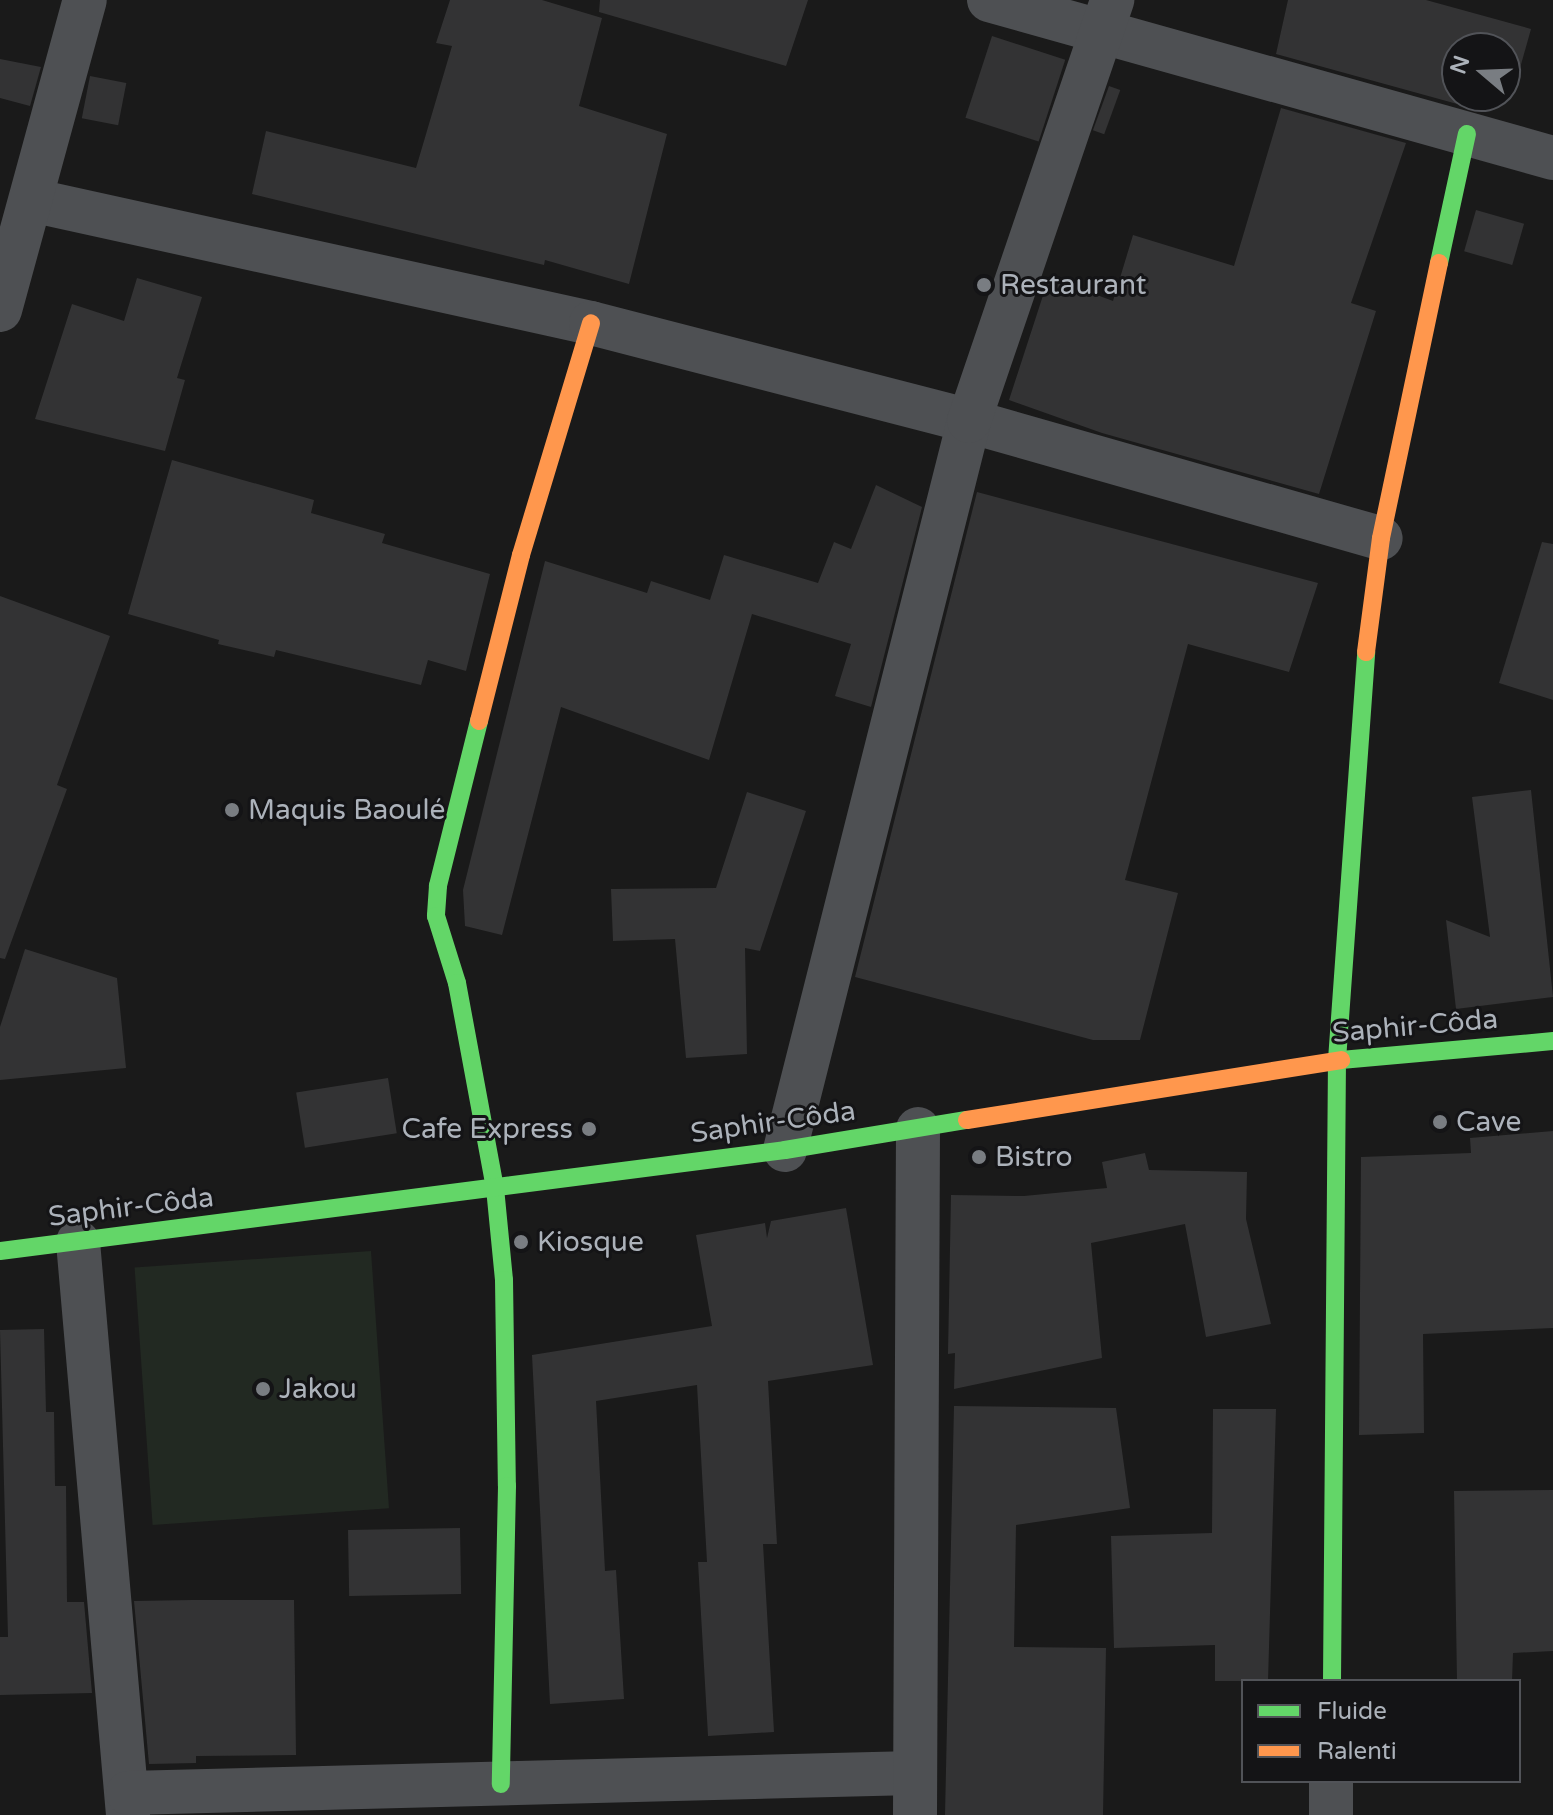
<!DOCTYPE html>
<meta charset="utf-8">
<style>
body{margin:0}
#map{position:relative;width:1553px;height:1815px;overflow:hidden;background:#1a1a1a;font-family:"Varela Round",sans-serif}
div>[style]{position:absolute}
.green>*{inset:0;background:#222922;transform-origin:0 0}
.building>*{inset:0;background:#333334;transform-origin:0 0}
.street>*{height:44px;margin:-22px;padding:0 22px;transform-origin:22px;border-radius:22px;background:#4e5053}
.fast>*{height:18px;margin:-9px;padding:0 9px;transform-origin:9px;border-radius:9px;background:#63d668}
.slow>*{height:18px;margin:-9px;padding:0 9px;transform-origin:9px;border-radius:9px;background:#ff974d}
.dots>*{width:22px;height:22px;translate:-50% -50%;box-sizing:border-box;border:4px solid #141416;border-radius:50%}
span{translate:-50% -50%;white-space:nowrap;text-align:center;line-height:1.15;-webkit-text-stroke:6px #141416;paint-order:stroke}
.poi-label{font-size:28px;color:#acb2ba}
.left{translate:0 -50%;text-align:left}
.right{translate:-100% -50%;text-align:right}
.street-label{font-size:28px;color:#acb2ba}
.legend{position:absolute;left:1241px;top:1679px;width:280px;height:104px;box-sizing:border-box;background:#141416;border:2px solid #515358;margin:0;padding:10px 14px;list-style:none;font-size:24px;color:#acb2ba}
.legend li{display:flex;align-items:center;gap:16px;height:40px}
.legend b{width:40px;border:2px solid #515358}
.north{position:absolute;left:1441px;top:32px;width:80px;height:80px;box-sizing:border-box;background:#141416;border:2px solid #515358;border-radius:50%;rotate:289deg;font-size:22px;font-weight:700;line-height:32px;text-align:center;color:#acb2ba}
.north::after{content:'';display:block;margin:auto;width:28px;height:36px;background:#797d82;clip-path:polygon(50% 0,100% 100%,50% 72%,0 100%)}
</style>
<div id="map">
<div class="green">
<div style="left:371px;top:1251px;width:258px;height:237px;rotate:86deg"></div>
</div>
<div class="building">
<div style="clip-path:polygon(450px 0,542px 0,602px 18px,579px 106px,667px 134px,629px 284px,545px 260px,544px 265px,252px 194px,266px 131px,416px 168px,452px 46px,436px 43px)"></div>
<div style="clip-path:polygon(600px 0,808px 0,786px 66px,599px 12px)"></div>
<div style="clip-path:polygon(1288px 0,1426px 0,1531px 29px,1513px 93px,1505px 91px,1505px 48px,1457px 48px,1457px 96px,1484px 96px,1479px 110px,1276px 54px)"></div>
<div style="left:992px;top:36px;width:77px;height:86px;rotate:18deg"></div>
<div style="clip-path:polygon(0 59px,41px 67px,30px 106px,0 98px)"></div>
<div style="left:90px;top:76px;width:37px;height:43px;rotate:11deg"></div>
<div style="left:1109px;top:86px;width:12px;height:47px;rotate:20deg"></div>
<div style="clip-path:polygon(1281px 108px,1406px 143px,1351px 303px,1376px 311px,1319px 494px,1102px 433px,1009px 400px,1049px 277px,1113px 301px,1133px 235px,1234px 266px)"></div>
<div style="left:1476px;top:210px;width:50px;height:43px;rotate:16deg"></div>
<div style="clip-path:polygon(137px 278px,202px 297px,177px 378px,185px 380px,165px 451px,35px 419px,72px 304px,124px 321px)"></div>
<div style="clip-path:polygon(172px 460px,314px 500px,311px 513px,385px 534px,382px 543px,490px 574px,466px 671px,428px 660px,421px 685px,276px 650px,274px 657px,218px 644px,219px 640px,128px 614px)"></div>
<div style="clip-path:polygon(876px 485px,922px 507px,871px 707px,835px 696px,851px 644px,752px 614px,709px 760px,561px 707px,502px 935px,465px 926px,463px 890px,545px 561px,647px 593px,651px 581px,710px 600px,724px 555px,818px 583px,834px 542px,851px 549px)"></div>
<div style="clip-path:polygon(977px 492px,1318px 583px,1289px 672px,1188px 644px,1125px 880px,1178px 893px,1140px 1040px,1093px 1040px,855px 977px)"></div>
<div style="clip-path:polygon(1542px 542px,1553px 544px,1553px 700px,1499px 683px)"></div>
<div style="clip-path:polygon(0 596px,110px 636px,57px 785px,67px 789px,5px 959px,0 958px)"></div>
<div style="clip-path:polygon(1531px 790px,1553px 997px,1456px 1009px,1446px 920px,1490px 937px,1472px 797px)"></div>
<div style="clip-path:polygon(747px 792px,806px 811px,760px 951px,745px 948px,747px 1054px,686px 1058px,675px 939px,613px 941px,611px 889px,716px 888px)"></div>
<div style="clip-path:polygon(25px 949px,117px 978px,126px 1068px,0 1080px,0 1027px)"></div>
<div style="left:388px;top:1078px;width:56px;height:93px;rotate:81deg"></div>
<div style="clip-path:polygon(1553px 1131px,1553px 1328px,1423px 1334px,1424px 1433px,1359px 1435px,1361px 1157px,1471px 1153px,1470px 1138px)"></div>
<div style="clip-path:polygon(1145px 1153px,1149px 1170px,1247px 1172px,1246px 1219px,1271px 1324px,1206px 1337px,1185px 1224px,1091px 1243px,1102px 1358px,954px 1389px,955px 1353px,948px 1354px,951px 1195px,1024px 1196px,1107px 1188px,1102px 1162px)"></div>
<div style="clip-path:polygon(846px 1208px,873px 1365px,768px 1381px,777px 1544px,763px 1544px,774px 1732px,708px 1736px,698px 1562px,707px 1562px,697px 1385px,596px 1401px,605px 1571px,616px 1570px,624px 1699px,550px 1704px,532px 1355px,712px 1326px,696px 1235px,765px 1223px,767px 1238px,771px 1221px)"></div>
<div style="clip-path:polygon(44px 1329px,46px 1412px,54px 1412px,55px 1486px,66px 1486px,67px 1602px,84px 1602px,92px 1693px,0 1695px,0 1637px,8px 1637px,0 1330px)"></div>
<div style="clip-path:polygon(954px 1406px,1116px 1408px,1130px 1508px,1016px 1525px,1014px 1647px,1106px 1648px,1103px 1815px,945px 1815px)"></div>
<div style="clip-path:polygon(1213px 1409px,1276px 1409px,1268px 1681px,1215px 1681px,1215px 1645px,1114px 1648px,1111px 1536px,1212px 1533px)"></div>
<div style="clip-path:polygon(1553px 1490px,1553px 1651px,1513px 1653px,1512px 1681px,1457px 1681px,1454px 1491px)"></div>
<div style="left:460px;top:1528px;width:66px;height:112px;rotate:89deg"></div>
<div style="clip-path:polygon(193px 1600px,294px 1600px,296px 1755px,196px 1756px,196px 1763px,149px 1764px,134px 1601px)"></div>
</div>
<div class="street">
<div style="left:989px;top:0;width:586px;rotate:15.65deg"></div>
<div style="left:31px;top:200px;width:573px;rotate:12.39deg"></div>
<div style="left:591px;top:323px;width:390px;rotate:14.5deg"></div>
<div style="left:969px;top:421px;width:428px;rotate:15.9deg"></div>
<div style="left:0;top:310px;width:321px;rotate:-74.7deg"></div>
<div style="left:785px;top:1150px;width:752px;rotate:-75.83deg"></div>
<div style="left:969px;top:421px;width:445px;rotate:-71.2deg"></div>
<div style="left:78px;top:1242px;width:575px;rotate:85.01deg"></div>
<div style="left:128px;top:1793px;width:786px;rotate:-1.46deg"></div>
<div style="left:915px;top:1815px;width:686px;rotate:-89.75deg"></div>
<div style="left:1331px;top:1815px;width:34px;rotate:-90deg"></div>
</div>
<div class="fast">
<div style="left:1439px;top:263px;width:132px;rotate:-77.8deg"></div>
<div style="left:479px;top:721px;width:170px;rotate:104deg"></div>
<div style="left:438px;top:886px;width:30px;rotate:94deg"></div>
<div style="left:436px;top:916px;width:70px;rotate:72.6deg"></div>
<div style="left:457px;top:983px;width:208px;rotate:79.5deg"></div>
<div style="left:495px;top:1188px;width:92px;rotate:84.4deg"></div>
<div style="left:504px;top:1280px;width:206px;rotate:89.2deg"></div>
<div style="left:507px;top:1486px;width:298px;rotate:91.2deg"></div>
<div style="left:1341px;top:1060px;width:213px;rotate:-5.1deg"></div>
<div style="left:0;top:1251px;width:791px;rotate:-7.33deg"></div>
<div style="left:785px;top:1150px;width:184px;rotate:-9.4deg"></div>
<div style="left:1332px;top:1681px;width:621px;rotate:-89.54deg"></div>
<div style="left:1337px;top:1060px;width:409px;rotate:-85.9deg"></div>
</div>
<div class="slow">
<div style="left:1366px;top:652px;width:115px;rotate:-82.5deg"></div>
<div style="left:1381px;top:538px;width:281px;rotate:-78.1deg"></div>
<div style="left:479px;top:721px;width:171px;rotate:-75.8deg"></div>
<div style="left:521px;top:555px;width:242px;rotate:-73.2deg"></div>
<div style="left:967px;top:1120px;width:379px;rotate:-9.1deg"></div>
</div>
<div class="dots">
<div style="left:984px;top:285px;background:#797d82"></div>
<div style="left:232px;top:810px;background:#797d82"></div>
<div style="left:1440px;top:1122px;background:#797d82"></div>
<div style="left:589px;top:1129px;background:#797d82"></div>
<div style="left:979px;top:1157px;background:#797d82"></div>
<div style="left:521px;top:1242px;background:#797d82"></div>
<div style="left:263px;top:1389px;background:#797d82"></div>
</div>
<div class="poi-label">
<span class="left" style="left:1000px;top:285px">Restaurant</span>
<span class="left" style="left:248px;top:810px">Maquis Baoulé</span>
<span class="left" style="left:1456px;top:1122px">Cave</span>
<span class="right" style="left:573px;top:1129px">Cafe Express</span>
<span class="left" style="left:995px;top:1157px">Bistro</span>
<span class="left" style="left:537px;top:1242px">Kiosque</span>
<span class="left" style="left:279px;top:1389px">Jakou</span>
</div>
<div class="street-label">
<span style="left:1415px;top:1026px;rotate:-5deg">Saphir-Côda</span>
<span style="left:773px;top:1122px;rotate:-8deg">Saphir-Côda</span>
<span style="left:131px;top:1207px;rotate:-7deg">Saphir-Côda</span>
</div>
<ul class="legend">
<li><b style="height:10px;background:#63d668"></b>Fluide</li>
<li><b style="height:10px;background:#ff974d"></b>Ralenti</li>
</ul>
<div class="north">N</div>
</div>
